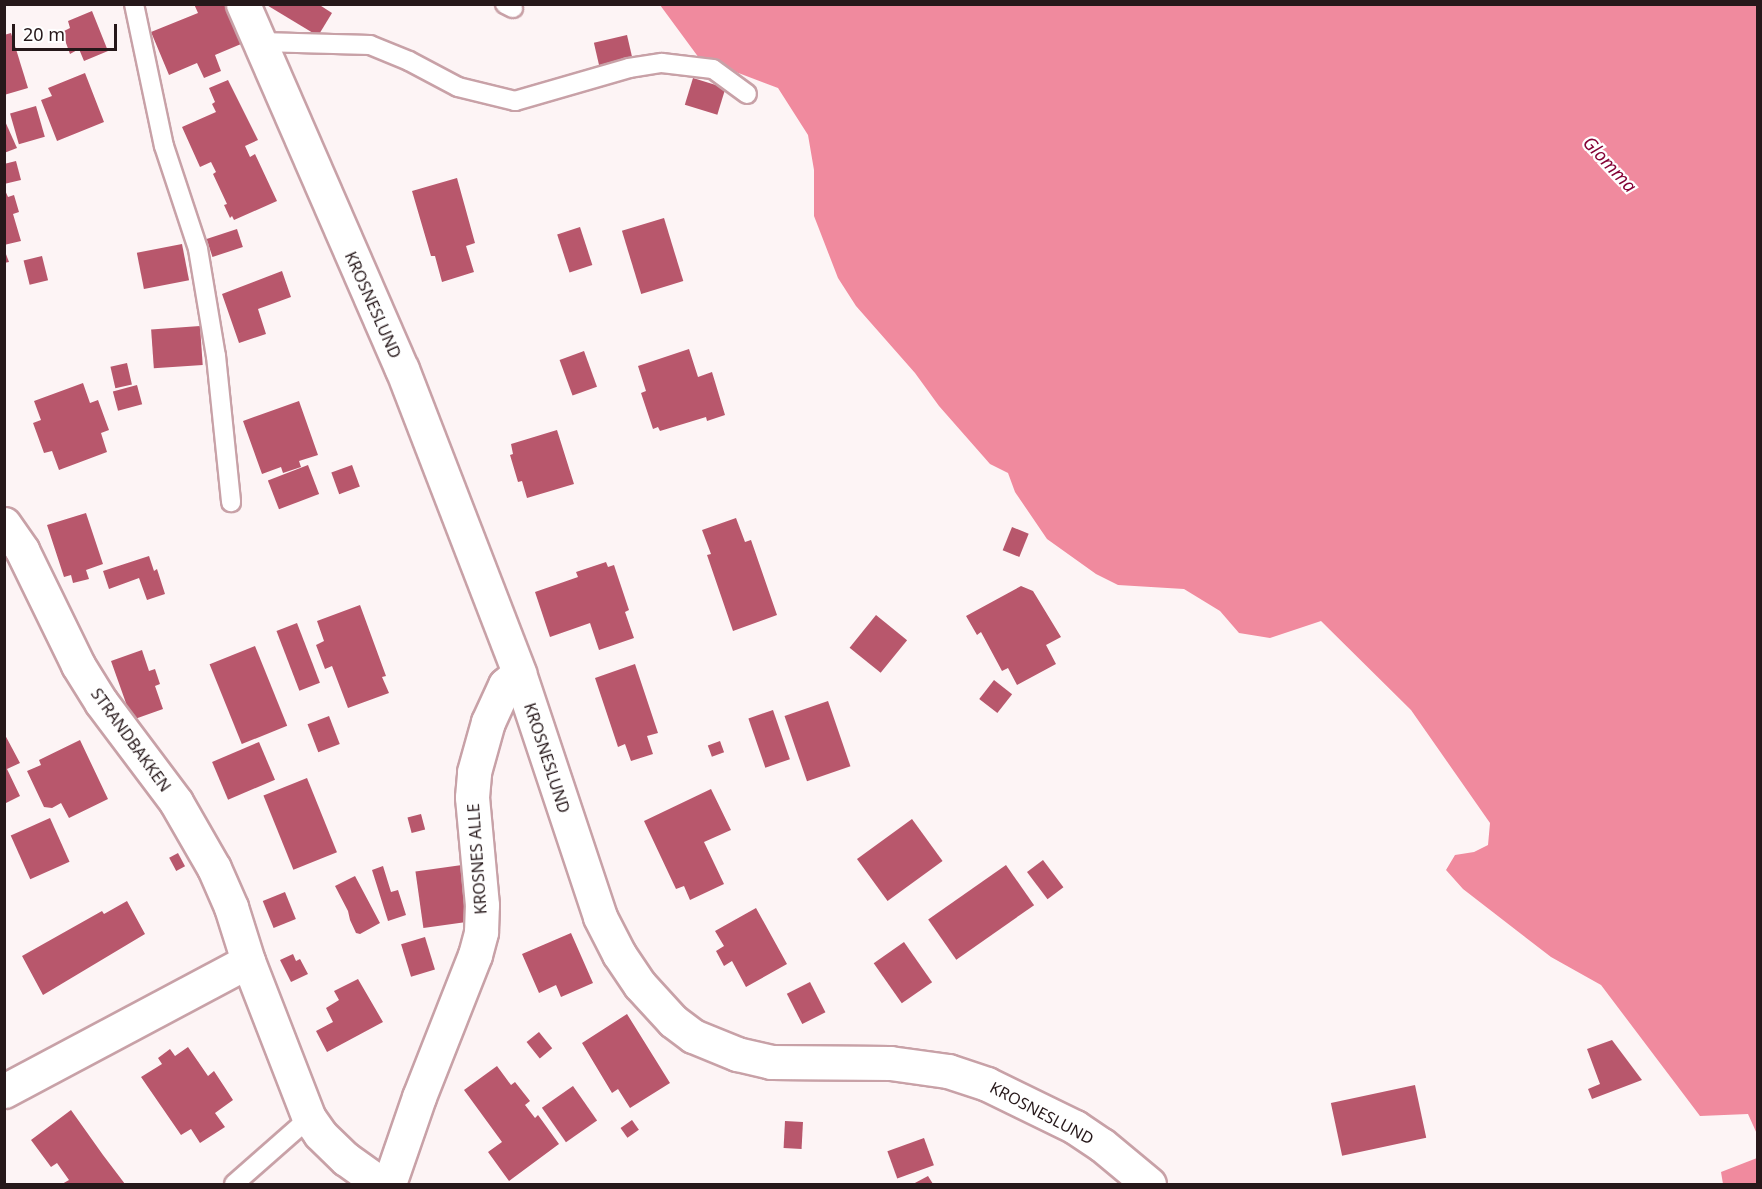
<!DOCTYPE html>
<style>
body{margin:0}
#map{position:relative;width:1762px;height:1189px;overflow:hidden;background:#fdf4f5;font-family:"Noto Sans",sans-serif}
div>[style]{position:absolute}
.water>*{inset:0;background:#f08a9e}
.building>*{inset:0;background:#b8576c;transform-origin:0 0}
.roads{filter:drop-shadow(2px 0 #c8a1a7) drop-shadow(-2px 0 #c8a1a7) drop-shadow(0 2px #c8a1a7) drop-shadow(0 -2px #c8a1a7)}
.service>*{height:18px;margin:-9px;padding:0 9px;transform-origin:9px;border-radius:9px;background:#fff}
.minor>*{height:33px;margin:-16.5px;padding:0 16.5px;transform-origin:16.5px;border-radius:16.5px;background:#fff}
span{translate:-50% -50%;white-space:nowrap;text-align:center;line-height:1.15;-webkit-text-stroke:4.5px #fff;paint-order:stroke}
.street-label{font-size:16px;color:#26181a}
.water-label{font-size:18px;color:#850336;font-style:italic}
.frame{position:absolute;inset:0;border:6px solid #26181a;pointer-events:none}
.scale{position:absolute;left:12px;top:24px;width:105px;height:27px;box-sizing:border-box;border:3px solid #26181a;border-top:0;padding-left:8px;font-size:18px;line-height:21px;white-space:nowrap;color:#26181a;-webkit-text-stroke:4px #fff;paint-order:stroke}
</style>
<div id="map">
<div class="water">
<div style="clip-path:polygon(660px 5px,1757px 5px,1757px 1134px,1748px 1114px,1700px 1116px,1601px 985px,1551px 957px,1463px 889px,1446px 870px,1455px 855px,1474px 852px,1488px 845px,1490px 823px,1411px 710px,1321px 621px,1270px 638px,1239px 633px,1220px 611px,1184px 589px,1118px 585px,1096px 574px,1047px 539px,1015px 492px,1008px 473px,990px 464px,939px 406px,915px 373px,856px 306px,838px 278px,814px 216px,814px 170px,808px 135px,778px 88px,699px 58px)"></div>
<div style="clip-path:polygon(1757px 1158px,1757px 1184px,1723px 1184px,1721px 1172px)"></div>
</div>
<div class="building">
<div style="clip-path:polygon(194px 4px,224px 4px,241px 44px,215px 55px,221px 71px,204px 78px,197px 63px,169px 75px,151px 32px,198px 13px)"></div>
<div style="clip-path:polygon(265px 4px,318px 4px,332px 13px,318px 36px)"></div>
<div style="clip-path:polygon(92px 11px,108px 51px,84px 61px,79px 49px,70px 54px,62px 32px,70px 28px,68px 21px)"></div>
<div style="clip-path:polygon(11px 33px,28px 88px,4px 95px,4px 35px)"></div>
<div style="left:627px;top:35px;width:26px;height:34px;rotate:77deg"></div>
<div style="clip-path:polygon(85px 73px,104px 122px,57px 141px,41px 100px,52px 96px,48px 88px)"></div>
<div style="left:693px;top:78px;width:34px;height:28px;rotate:17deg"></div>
<div style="clip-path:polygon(228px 80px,258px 140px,245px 146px,250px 157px,255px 154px,277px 201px,234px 220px,232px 216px,230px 218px,224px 205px,227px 204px,213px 174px,216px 172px,211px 162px,200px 167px,182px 127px,216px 112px,212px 104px,215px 102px,209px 88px)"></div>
<div style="left:36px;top:106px;width:32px;height:27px;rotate:74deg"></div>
<div style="clip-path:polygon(4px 119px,17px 148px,4px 153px)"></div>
<div style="clip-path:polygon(16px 161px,21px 180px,4px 184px,4px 164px)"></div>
<div style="clip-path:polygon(457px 178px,475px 243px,466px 246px,474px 272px,442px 282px,435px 256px,431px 256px,412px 191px)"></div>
<div style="clip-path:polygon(4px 188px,8px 197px,14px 195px,19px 212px,13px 214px,21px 241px,4px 245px)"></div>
<div style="left:664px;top:218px;width:66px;height:44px;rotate:73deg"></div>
<div style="left:580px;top:227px;width:40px;height:24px;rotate:72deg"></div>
<div style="left:237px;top:229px;width:19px;height:32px;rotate:72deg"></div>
<div style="left:182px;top:244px;width:37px;height:46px;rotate:79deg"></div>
<div style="clip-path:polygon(4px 249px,9px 262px,4px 263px)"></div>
<div style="left:42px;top:256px;width:25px;height:19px;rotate:76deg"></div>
<div style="clip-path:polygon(282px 271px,291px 297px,258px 309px,266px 334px,239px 343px,222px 294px)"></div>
<div style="left:200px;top:326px;width:39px;height:49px;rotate:86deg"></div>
<div style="clip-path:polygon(689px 349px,698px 377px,712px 372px,725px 415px,707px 421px,706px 417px,660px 431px,658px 427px,653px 429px,641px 393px,646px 391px,638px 366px)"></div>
<div style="left:584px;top:351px;width:38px;height:26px;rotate:70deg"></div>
<div style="left:127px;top:363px;width:22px;height:17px;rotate:77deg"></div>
<div style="clip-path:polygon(83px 383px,90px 403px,98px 400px,109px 430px,101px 433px,107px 452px,59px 470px,52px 451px,44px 453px,33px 423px,41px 420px,34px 401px)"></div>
<div style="left:137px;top:385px;width:20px;height:25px;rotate:75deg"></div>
<div style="clip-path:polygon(299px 401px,318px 455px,299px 461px,301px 467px,283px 473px,281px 467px,262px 474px,243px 421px)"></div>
<div style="clip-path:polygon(557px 430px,574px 484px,527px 498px,522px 481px,518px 482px,510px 455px,513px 454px,511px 444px)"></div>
<div style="left:308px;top:465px;width:31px;height:43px;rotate:69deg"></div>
<div style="left:352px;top:465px;width:23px;height:22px;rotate:70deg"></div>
<div style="clip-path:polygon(86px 513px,103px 564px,86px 570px,89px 579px,73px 583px,71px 575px,64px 577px,47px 525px)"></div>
<div style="clip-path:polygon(736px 518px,745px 542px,751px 540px,777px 615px,733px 631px,707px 555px,711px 554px,702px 530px)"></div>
<div style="left:1012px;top:527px;width:18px;height:25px;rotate:22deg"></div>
<div style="clip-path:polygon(149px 556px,154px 571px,157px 569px,165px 594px,147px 600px,139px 578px,109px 589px,103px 571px)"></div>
<div style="clip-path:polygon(606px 562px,608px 567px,614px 565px,629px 610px,625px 612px,634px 638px,599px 650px,590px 623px,550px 637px,535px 592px,578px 577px,576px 572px)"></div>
<div style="clip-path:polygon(1021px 586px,1033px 591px,1061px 637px,1046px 645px,1056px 664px,1017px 685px,1008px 668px,1002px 671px,981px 632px,977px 635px,966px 616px)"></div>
<div style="clip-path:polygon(360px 605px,386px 676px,382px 677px,389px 693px,348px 708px,332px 666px,325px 669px,316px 645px,324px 641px,317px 621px)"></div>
<div style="left:876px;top:615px;width:40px;height:42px;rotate:39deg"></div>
<div style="left:297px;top:623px;width:64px;height:22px;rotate:69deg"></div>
<div style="left:255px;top:646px;width:86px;height:49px;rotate:68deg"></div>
<div style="clip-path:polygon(142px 650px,149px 671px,155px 669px,160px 684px,155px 686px,163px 709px,132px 720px,111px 661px)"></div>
<div style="clip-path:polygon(635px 664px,658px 733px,647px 736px,653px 754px,631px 761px,625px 744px,618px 747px,595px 678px)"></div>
<div style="left:994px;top:680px;width:23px;height:24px;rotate:38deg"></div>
<div style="left:828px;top:701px;width:69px;height:46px;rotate:71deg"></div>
<div style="left:773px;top:710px;width:52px;height:26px;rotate:71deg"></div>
<div style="left:329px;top:716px;width:30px;height:23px;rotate:69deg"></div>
<div style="clip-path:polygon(4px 733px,20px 763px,7px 769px,20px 796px,4px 804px)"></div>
<div style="clip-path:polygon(80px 740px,108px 799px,69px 818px,61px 803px,52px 808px,44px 807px,27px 771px,41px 765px,39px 760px)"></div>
<div style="left:720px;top:741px;width:12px;height:13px;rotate:70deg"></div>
<div style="left:259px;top:742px;width:41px;height:51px;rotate:67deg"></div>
<div style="left:307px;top:778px;width:80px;height:47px;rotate:68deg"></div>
<div style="clip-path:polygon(711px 789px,731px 830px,704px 842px,724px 884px,690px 900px,684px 886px,676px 889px,644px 821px)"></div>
<div style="left:421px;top:814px;width:16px;height:14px;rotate:75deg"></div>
<div style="left:50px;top:818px;width:48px;height:43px;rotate:66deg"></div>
<div style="left:912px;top:819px;width:52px;height:68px;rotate:54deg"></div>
<div style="left:178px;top:853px;width:15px;height:10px;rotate:62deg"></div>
<div style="left:1043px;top:860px;width:34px;height:20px;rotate:53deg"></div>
<div style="left:462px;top:865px;width:57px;height:47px;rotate:82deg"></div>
<div style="left:1006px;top:865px;width:49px;height:95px;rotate:55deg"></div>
<div style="clip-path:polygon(383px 866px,391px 892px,398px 890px,406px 915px,388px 921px,372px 870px)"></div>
<div style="clip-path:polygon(355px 876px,380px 923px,360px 934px,356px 933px,350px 920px,348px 911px,335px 886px)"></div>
<div style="left:285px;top:892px;width:29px;height:24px;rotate:68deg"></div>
<div style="clip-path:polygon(127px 901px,145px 934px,43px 995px,22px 956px,102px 911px,104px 914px)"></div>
<div style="clip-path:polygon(756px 908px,787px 964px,746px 987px,732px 961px,724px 966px,716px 951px,724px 946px,715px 931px)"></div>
<div style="clip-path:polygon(571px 933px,593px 983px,561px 997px,556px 985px,539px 993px,522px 954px)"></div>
<div style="left:425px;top:937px;width:34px;height:25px;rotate:73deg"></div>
<div style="left:904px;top:942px;width:49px;height:37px;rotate:55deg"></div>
<div style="clip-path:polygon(293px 954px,296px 961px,300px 959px,308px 974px,291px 982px,280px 960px)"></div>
<div style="clip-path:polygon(358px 979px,383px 1022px,327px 1052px,316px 1031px,333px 1022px,326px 1008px,339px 1000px,334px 991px)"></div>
<div style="left:810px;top:982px;width:34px;height:26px;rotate:63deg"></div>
<div style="clip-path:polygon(627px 1014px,670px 1083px,630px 1108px,618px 1089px,612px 1093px,582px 1043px)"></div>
<div style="left:539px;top:1032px;width:21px;height:16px;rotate:51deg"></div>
<div style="clip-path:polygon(1612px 1040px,1642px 1080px,1592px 1099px,1588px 1089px,1600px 1084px,1587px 1049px)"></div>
<div style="clip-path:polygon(188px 1047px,208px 1076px,214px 1071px,233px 1100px,215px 1113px,225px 1127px,200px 1143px,191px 1129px,181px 1135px,141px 1077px,162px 1064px,158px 1058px,170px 1049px,175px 1056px)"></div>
<div style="clip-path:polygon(497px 1066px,511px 1085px,515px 1082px,530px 1101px,525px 1105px,535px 1118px,538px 1115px,559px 1144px,509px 1181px,488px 1152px,502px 1142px,464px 1090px)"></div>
<div style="left:1415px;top:1085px;width:54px;height:86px;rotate:78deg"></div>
<div style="left:573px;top:1086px;width:42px;height:38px;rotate:55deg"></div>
<div style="clip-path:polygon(71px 1110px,103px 1155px,125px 1184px,62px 1184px,69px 1180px,57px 1163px,51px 1167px,31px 1140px)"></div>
<div style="left:632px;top:1120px;width:12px;height:14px;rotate:55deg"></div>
<div style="left:785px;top:1121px;width:18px;height:27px;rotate:3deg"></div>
<div style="left:924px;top:1138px;width:29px;height:39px;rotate:70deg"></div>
<div style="clip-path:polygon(928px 1176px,933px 1184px,913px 1184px)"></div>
</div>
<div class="roads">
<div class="service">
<div style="left:134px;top:4px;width:145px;rotate:78.1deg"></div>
<div style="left:164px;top:146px;width:108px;rotate:71.7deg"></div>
<div style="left:198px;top:249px;width:109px;rotate:80.5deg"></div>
<div style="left:216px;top:356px;width:147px;rotate:84.1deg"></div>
<div style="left:505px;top:4px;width:9px;rotate:27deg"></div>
<div style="left:261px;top:42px;width:109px;rotate:1.6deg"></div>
<div style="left:370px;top:45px;width:42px;rotate:22.3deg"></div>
<div style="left:409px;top:61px;width:55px;rotate:28deg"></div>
<div style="left:458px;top:87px;width:59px;rotate:13.8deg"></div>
<div style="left:515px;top:101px;width:119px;rotate:-16.1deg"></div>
<div style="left:629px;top:68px;width:33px;rotate:-9deg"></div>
<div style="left:662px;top:63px;width:51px;rotate:6.7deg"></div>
<div style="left:713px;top:69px;width:42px;rotate:36.3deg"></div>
<div style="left:234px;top:1184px;width:100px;rotate:-41.3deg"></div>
</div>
<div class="minor">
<div style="left:243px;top:4px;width:398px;rotate:66.5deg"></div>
<div style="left:402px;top:369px;width:326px;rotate:68.9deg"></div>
<div style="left:519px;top:673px;width:257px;rotate:71.6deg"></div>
<div style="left:600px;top:917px;width:42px;rotate:62.8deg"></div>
<div style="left:619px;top:954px;width:37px;rotate:56deg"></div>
<div style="left:640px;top:985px;width:49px;rotate:47.5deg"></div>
<div style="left:673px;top:1021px;width:25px;rotate:37deg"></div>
<div style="left:693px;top:1036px;width:48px;rotate:22.2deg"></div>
<div style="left:737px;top:1054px;width:35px;rotate:13deg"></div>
<div style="left:771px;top:1062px;width:119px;rotate:0.5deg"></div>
<div style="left:890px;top:1063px;width:59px;rotate:7.9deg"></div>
<div style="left:948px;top:1071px;width:41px;rotate:18.4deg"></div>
<div style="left:987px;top:1084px;width:98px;rotate:26deg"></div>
<div style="left:1075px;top:1127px;width:32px;rotate:34deg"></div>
<div style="left:1102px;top:1145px;width:61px;rotate:39.7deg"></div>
<div style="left:4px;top:524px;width:32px;rotate:55deg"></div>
<div style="left:22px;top:550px;width:128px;rotate:64deg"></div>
<div style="left:78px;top:665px;width:44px;rotate:58.1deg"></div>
<div style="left:101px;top:702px;width:125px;rotate:53.1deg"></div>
<div style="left:176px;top:802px;width:76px;rotate:60.1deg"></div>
<div style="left:214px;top:868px;width:43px;rotate:66.4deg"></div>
<div style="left:231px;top:907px;width:57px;rotate:72.5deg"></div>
<div style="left:248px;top:961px;width:168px;rotate:68.8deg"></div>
<div style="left:309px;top:1118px;width:19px;rotate:55deg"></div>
<div style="left:320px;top:1134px;width:36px;rotate:44deg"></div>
<div style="left:346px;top:1159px;width:43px;rotate:35.5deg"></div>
<div style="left:4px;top:1091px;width:276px;rotate:-28deg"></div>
<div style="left:389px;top:1184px;width:92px;rotate:-71deg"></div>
<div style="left:419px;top:1097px;width:153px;rotate:-68.5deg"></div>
<div style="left:475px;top:955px;width:24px;rotate:-75deg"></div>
<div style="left:481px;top:932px;width:27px;rotate:-88deg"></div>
<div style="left:482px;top:905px;width:108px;rotate:-95.3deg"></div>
<div style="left:472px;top:797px;width:25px;rotate:-85deg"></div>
<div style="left:474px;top:772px;width:52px;rotate:-74.4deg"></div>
<div style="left:488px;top:722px;width:41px;rotate:-65.3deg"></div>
<div style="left:505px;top:685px;width:18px;rotate:-41deg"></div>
</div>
</div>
<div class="street-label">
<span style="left:373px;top:305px;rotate:66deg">KROSNESLUND</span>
<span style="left:131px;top:740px;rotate:54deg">STRANDBAKKEN</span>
<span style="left:547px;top:758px;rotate:72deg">KROSNESLUND</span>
<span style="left:477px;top:859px;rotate:-94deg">KROSNES ALLE</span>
<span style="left:1042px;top:1113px;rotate:28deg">KROSNESLUND</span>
</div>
<div class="water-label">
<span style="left:1610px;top:164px;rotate:47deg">Glomma</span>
</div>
<div class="frame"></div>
<div class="scale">20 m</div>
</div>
